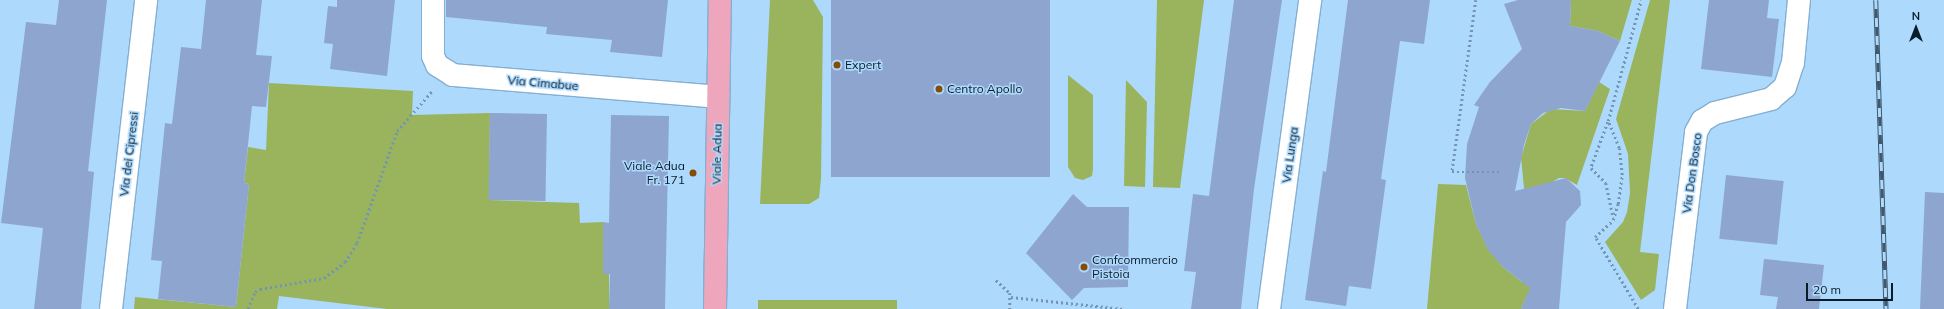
<!DOCTYPE html>
<style>
body{margin:0}
#map{position:relative;width:1944px;height:309px;overflow:hidden;background:#add9fd;font-family:Mulish,sans-serif}
div>[style]{position:absolute}
.green>*{inset:0;background:#9ab45d;transform-origin:0 0}
.building>*{inset:0;background:#8ea5d0;transform-origin:0 0}
.path>*{height:2.5px;margin-top:-1.25px;transform-origin:0;background:repeating-linear-gradient(90deg,#7395b1 0 2px,transparent 0 5px)}
.roads{filter:drop-shadow(1px 0 #84afd1) drop-shadow(-1px 0 #84afd1) drop-shadow(0 1px #84afd1) drop-shadow(0 -1px #84afd1)}
.minor>*{height:22px;margin:-11px;padding:0 11px;transform-origin:11px;border-radius:11px;background:#fff}
.major>*{height:22px;margin:-11px;padding:0 11px;transform-origin:11px;border-radius:11px;background:#eea6bc}
.rail>*{height:4.5px;margin-top:-2.25px;transform-origin:0;background:repeating-linear-gradient(90deg,#add9fd 0 9px,#3f586d 0 18px);box-sizing:border-box;border-block:1px solid #3f586d}
.dots>*{width:11px;height:11px;translate:-50% -50%;box-sizing:border-box;border:2px solid #add9fd;border-radius:50%}
span{translate:-50% -50%;white-space:nowrap;text-align:center;line-height:1.15;-webkit-text-stroke:3px #add9fd;paint-order:stroke}
.poi-label{font-size:12px;color:#0b1c29}
.left{translate:0 -50%;text-align:left}
.right{translate:-100% -50%;text-align:right}
.street-label{font-size:12px;color:#0b1c29}
.north{position:absolute;left:1896px;top:8px;width:40px;height:40px;-webkit-text-stroke:3px #add9fd;paint-order:stroke;rotate:0deg;font-size:11px;font-weight:700;line-height:16px;text-align:center;color:#0b1c29}
.north::after{content:'';display:block;margin:auto;width:14px;height:18px;background:#0b1c29;clip-path:polygon(50% 0,100% 100%,50% 72%,0 100%)}
.scale{position:absolute;left:1806px;top:283px;width:87px;height:18px;box-sizing:border-box;border:2px solid #0b1c29;border-top:0;padding-left:5px;font-size:12px;line-height:14px;white-space:nowrap;color:#0b1c29;-webkit-text-stroke:3px #add9fd;paint-order:stroke}
</style>
<div id="map">
<div class="green">
<div style="clip-path:polygon(770px 0,813px 0,823px 17px,821px 179px,819px 198px,809px 204px,760px 204px)"></div>
<div style="clip-path:polygon(1157px 0,1204px 0,1180px 188px,1153px 187px)"></div>
<div style="clip-path:polygon(1571px 0,1632px 0,1620px 41px,1598px 31px,1570px 26px)"></div>
<div style="clip-path:polygon(1650px 0,1670px 0,1640px 252px,1659px 254px,1655px 290px,1641px 300px,1605px 242px,1623px 222px,1627px 212px,1630px 193px,1628px 154px,1616px 119px)"></div>
<div style="clip-path:polygon(1068px 75px,1093px 95px,1093px 169px,1092px 176px,1083px 180px,1075px 178px,1068px 167px)"></div>
<div style="clip-path:polygon(1126px 80px,1147px 102px,1145px 187px,1124px 186px)"></div>
<div style="clip-path:polygon(1599px 82px,1610px 89px,1577px 185px,1565px 178px,1559px 178px,1525px 198px,1521px 158px,1531px 124px,1551px 109px,1585px 111px)"></div>
<div style="clip-path:polygon(269px 83px,413px 91px,412px 115px,490px 113px,489px 200px,579px 203px,580px 223px,603px 222px,603px 274px,609px 274px,609px 309px,387px 309px,279px 296px,277px 309px,134px 309px,135px 297px,236px 307px,249px 184px,244px 183px,248px 147px,266px 150px)"></div>
<div style="clip-path:polygon(1438px 184px,1466px 185px,1476px 224px,1488px 249px,1503px 267px,1522px 282px,1553px 239px,1521px 309px,1427px 309px)"></div>
<div style="left:758px;top:300px;width:139px;height:9px"></div>
</div>
<div class="building">
<div style="clip-path:polygon(59px 0,107px 0,88px 171px,94px 172px,81px 309px,34px 309px,43px 228px,1px 223px,26px 22px,56px 25px)"></div>
<div style="clip-path:polygon(206px 0,262px 0,256px 55px,272px 56px,266px 107px,252px 106px,244px 183px,249px 184px,236px 307px,158px 299px,162px 261px,151px 260px,165px 123px,172px 124px,181px 47px,201px 49px)"></div>
<div style="clip-path:polygon(337px 0,395px 0,387px 76px,330px 69px,333px 44px,324px 43px,328px 6px,337px 7px)"></div>
<div style="clip-path:polygon(446px 0,668px 0,662px 57px,610px 52px,612px 40px,546px 34px,547px 27px,446px 17px)"></div>
<div style="left:831px;top:0;width:219px;height:177px"></div>
<div style="clip-path:polygon(1234px 0,1282px 0,1254px 189px,1241px 309px,1191px 309px,1196px 272px,1184px 271px,1193px 194px,1209px 196px)"></div>
<div style="clip-path:polygon(1348px 0,1430px 0,1424px 44px,1400px 41px,1381px 179px,1386px 180px,1371px 289px,1349px 286px,1346px 306px,1305px 300px,1323px 171px,1326px 172px)"></div>
<div style="clip-path:polygon(1518px 0,1571px 0,1570px 26px,1598px 31px,1620px 41px,1585px 111px,1561px 108px,1543px 113px,1531px 124px,1524px 145px,1515px 191px,1566px 178px,1580px 191px,1581px 205px,1566px 222px,1559px 309px,1521px 309px,1530px 288px,1503px 267px,1488px 250px,1476px 224px,1465px 178px,1467px 144px,1479px 107px,1474px 105px,1490px 82px,1522px 49px,1504px 4px)"></div>
<div style="clip-path:polygon(1709px 0,1769px 0,1767px 18px,1779px 19px,1772px 77px,1701px 69px)"></div>
<div style="left:490px;top:113px;width:57px;height:87px;rotate:1deg"></div>
<div style="clip-path:polygon(611px 115px,669px 116px,665px 309px,609px 309px,610px 274px,603px 274px,603px 222px,609px 223px)"></div>
<div style="left:1726px;top:175px;width:58px;height:64px;rotate:6deg"></div>
<div style="clip-path:polygon(1925px 192px,1944px 193px,1944px 309px,1920px 309px)"></div>
<div style="clip-path:polygon(1073px 194px,1087px 207px,1129px 207px,1128px 287px,1084px 288px,1072px 300px,1026px 253px)"></div>
<div style="clip-path:polygon(1764px 259px,1824px 265px,1819px 309px,1776px 309px,1778px 297px,1760px 295px)"></div>
</div>
<div class="path">
<div style="left:1476px;top:0;width:174px;rotate:97.9deg"></div>
<div style="left:1452px;top:172px;width:47px"></div>
<div style="left:1608px;top:122px;width:49px;rotate:110.3deg"></div>
<div style="left:1591px;top:168px;width:21px;rotate:45deg"></div>
<div style="left:1606px;top:183px;width:35px;rotate:78deg"></div>
<div style="left:996px;top:280px;width:19px;rotate:43deg"></div>
<div style="left:1010px;top:293px;width:16px;rotate:90deg"></div>
<div style="left:1011px;top:297px;width:114px;rotate:6.1deg"></div>
<div style="left:248px;top:309px;width:18px;rotate:-68deg"></div>
<div style="left:255px;top:292px;width:6px;rotate:-31deg"></div>
<div style="left:260px;top:289px;width:65px;rotate:-9.8deg"></div>
<div style="left:324px;top:278px;width:26px;rotate:-37deg"></div>
<div style="left:345px;top:262px;width:22px;rotate:-58deg"></div>
<div style="left:357px;top:243px;width:119px;rotate:-70.3deg"></div>
<div style="left:397px;top:131px;width:53px;rotate:-48.8deg"></div>
<div style="left:1638px;top:309px;width:84px;rotate:-120.8deg"></div>
<div style="left:1595px;top:237px;width:25px;rotate:-43deg"></div>
<div style="left:1613px;top:220px;width:17px;rotate:-73deg"></div>
<div style="left:1618px;top:204px;width:29px;rotate:-82deg"></div>
<div style="left:1622px;top:175px;width:27px;rotate:-96deg"></div>
<div style="left:1619px;top:148px;width:29px;rotate:-112deg"></div>
<div style="left:1608px;top:121px;width:125px;rotate:-74.7deg"></div>
</div>
<div class="roads">
<div class="minor">
<div style="left:433px;top:0;width:56px;rotate:90deg"></div>
<div style="left:433px;top:56px;width:10px;rotate:66deg"></div>
<div style="left:437px;top:65px;width:19px;rotate:32deg"></div>
<div style="left:453px;top:75px;width:266px;rotate:4.7deg"></div>
<div style="left:111px;top:309px;width:311px;rotate:-83.5deg"></div>
<div style="left:1269px;top:309px;width:312px;rotate:-82.4deg"></div>
<div style="left:1675px;top:309px;width:178px;rotate:-83.2deg"></div>
<div style="left:1696px;top:132px;width:13px;rotate:-61deg"></div>
<div style="left:1702px;top:121px;width:15px;rotate:-32deg"></div>
<div style="left:1715px;top:113px;width:58px;rotate:-14deg"></div>
<div style="left:1771px;top:99px;width:18px;rotate:-41deg"></div>
<div style="left:1785px;top:87px;width:25px;rotate:-72deg"></div>
<div style="left:1793px;top:63px;width:63px;rotate:-84.6deg"></div>
</div>
<div class="major">
<div style="left:715px;top:309px;width:309px;rotate:-89.1deg"></div>
</div>
</div>
<div class="rail">
<div style="left:1876px;top:0;width:309px;rotate:88.1deg"></div>
</div>
<div class="dots">
<div style="left:837px;top:65px;background:#864c01"></div>
<div style="left:939px;top:89px;background:#864c01"></div>
<div style="left:693px;top:173px;background:#864c01"></div>
<div style="left:1084px;top:267px;background:#864c01"></div>
</div>
<div class="poi-label">
<span class="left" style="left:845px;top:65px">Expert</span>
<span class="left" style="left:947px;top:89px">Centro Apollo</span>
<span class="right" style="left:685px;top:173px">Viale Adua<br>Fr. 171</span>
<span class="left" style="left:1092px;top:267px">Confcommercio<br>Pistoia</span>
</div>
<div class="street-label">
<span style="left:543px;top:83px;rotate:5deg">Via Cimabue</span>
<span style="left:129px;top:154px;rotate:-83deg">Via dei Cipressi</span>
<span style="left:717px;top:154px;rotate:-89deg">Viale Adua</span>
<span style="left:1290px;top:155px;rotate:-82deg">Via Lunga</span>
<span style="left:1692px;top:173px;rotate:-82deg">Via Don Bosco</span>
</div>
<div class="north">N</div>
<div class="scale">20 m</div>
</div>
